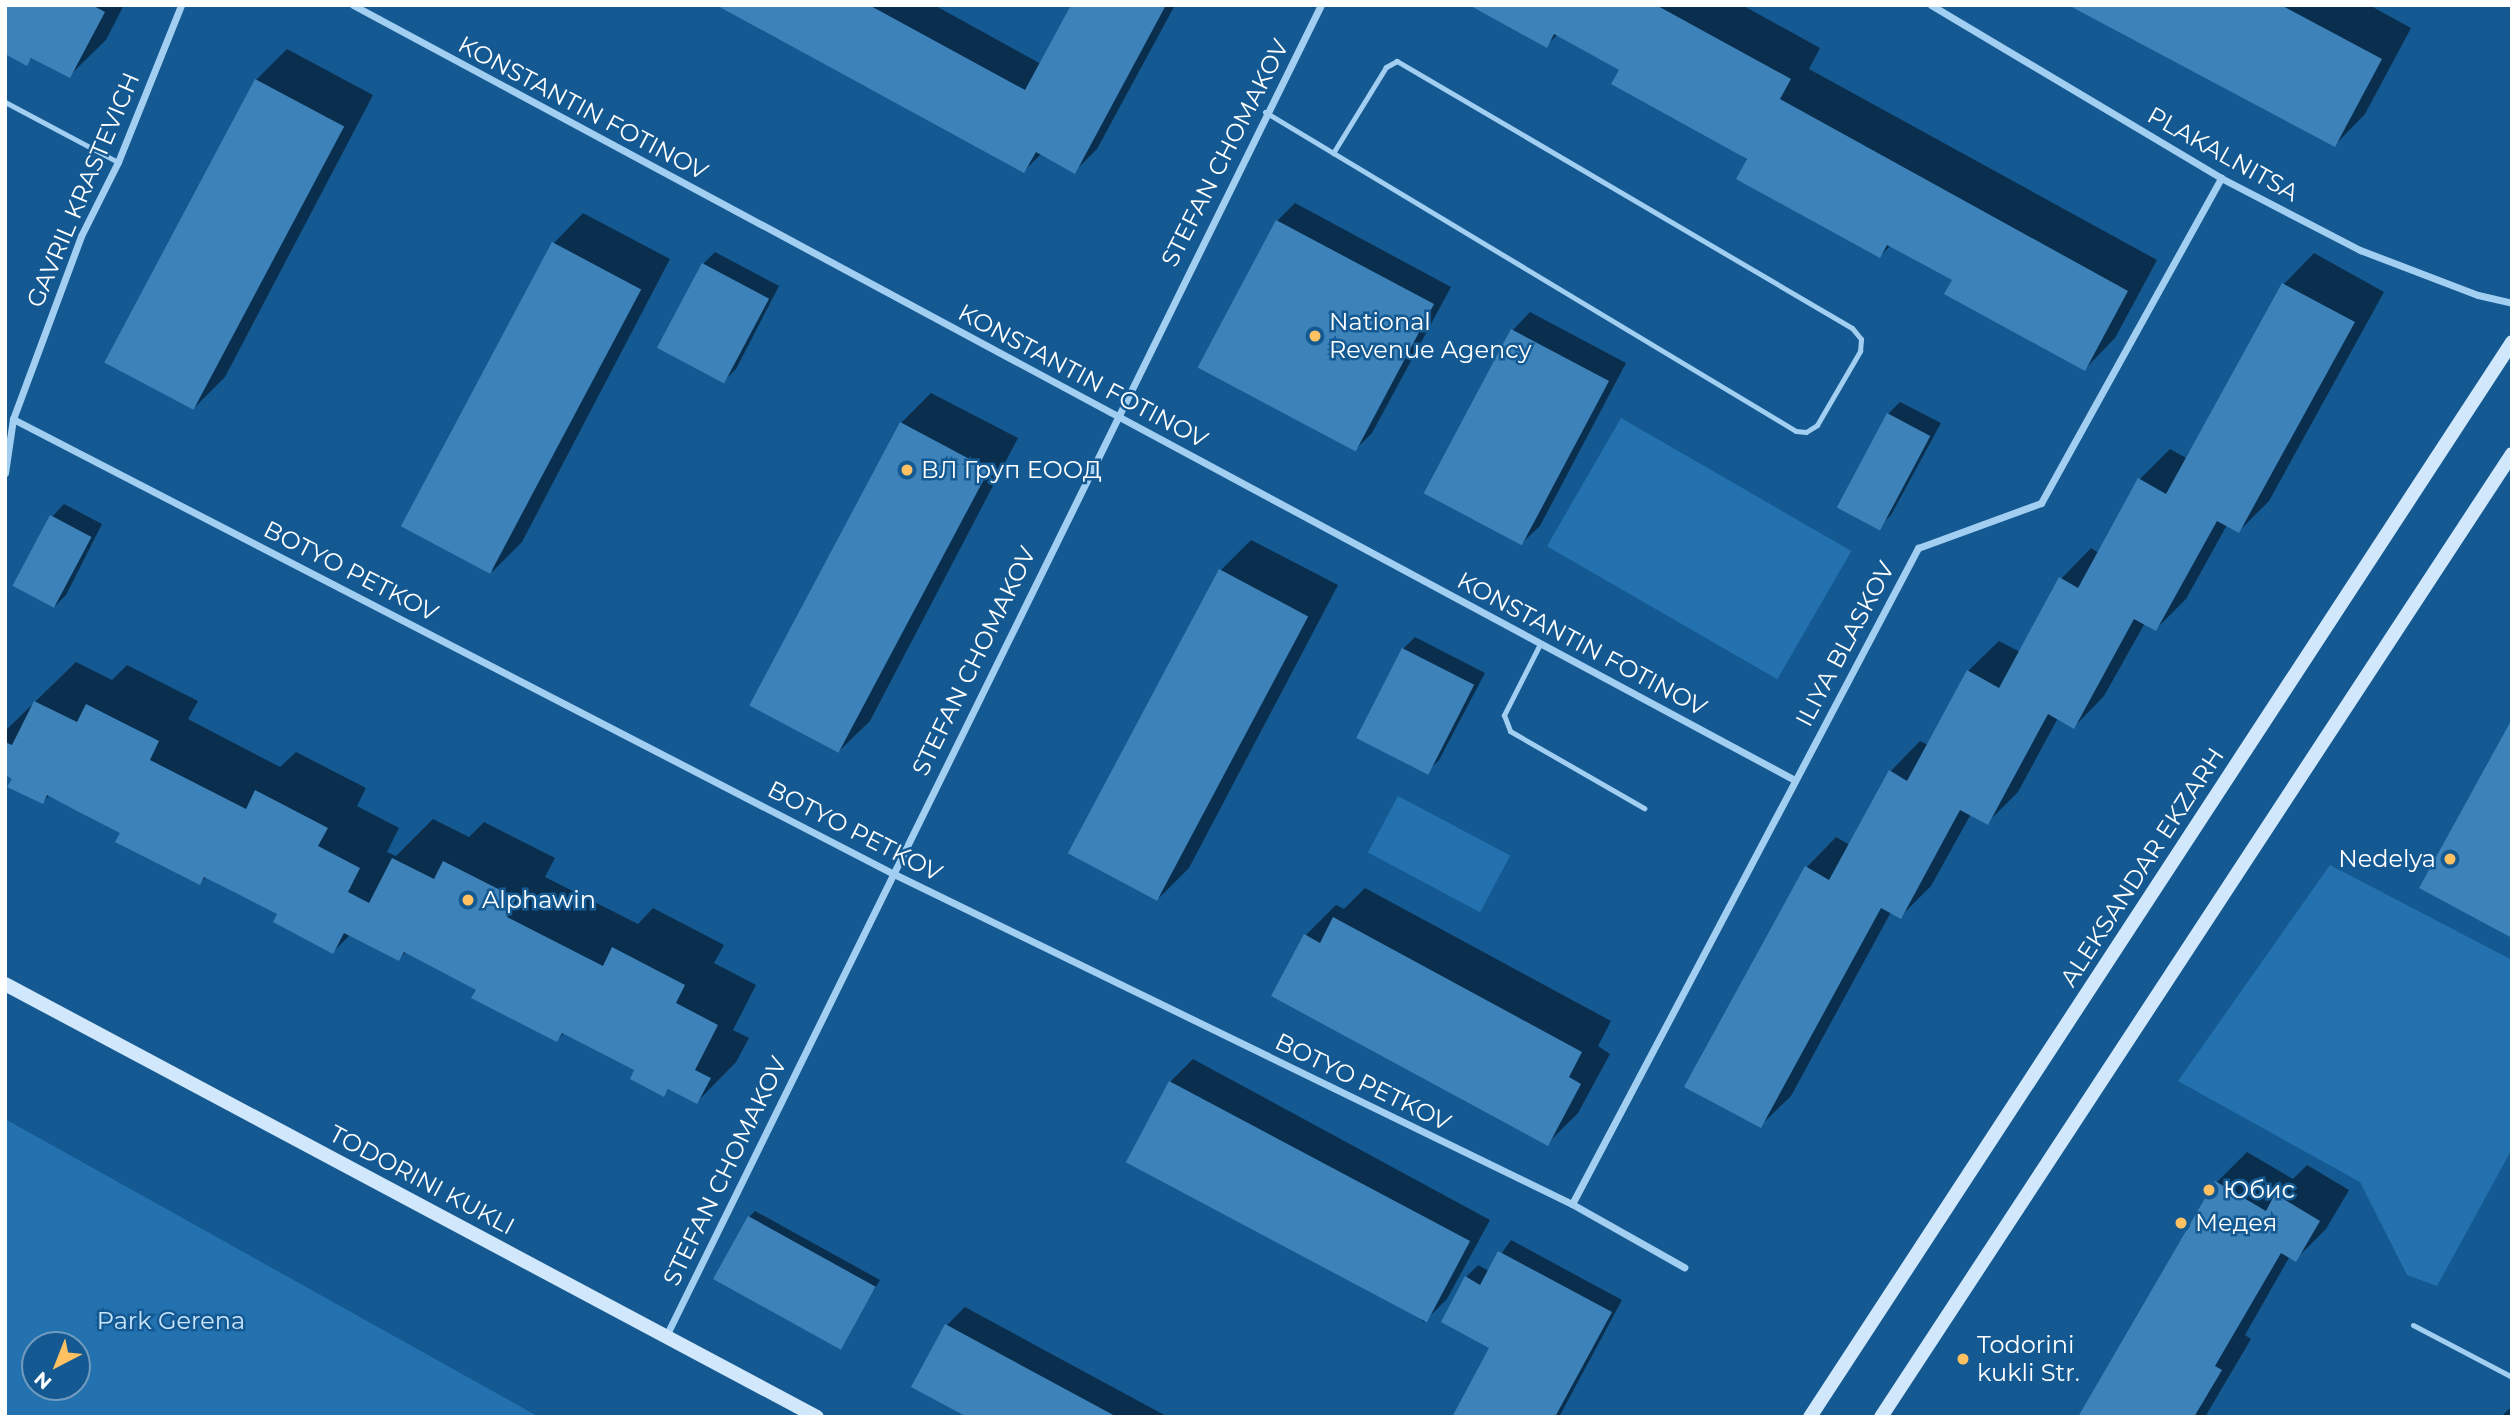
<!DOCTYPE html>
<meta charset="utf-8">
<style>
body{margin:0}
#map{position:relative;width:2517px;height:1422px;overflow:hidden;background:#145992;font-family:Montserrat,sans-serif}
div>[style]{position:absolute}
.green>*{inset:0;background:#2372af;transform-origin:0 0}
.shadow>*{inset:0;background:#0007}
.building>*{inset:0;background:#3d83ba;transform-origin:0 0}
.lane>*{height:5px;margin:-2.5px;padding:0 2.5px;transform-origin:2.5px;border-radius:2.5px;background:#a2cff1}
.street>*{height:7px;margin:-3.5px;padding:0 3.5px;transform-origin:3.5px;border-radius:3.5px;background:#a2cff1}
.secondary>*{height:14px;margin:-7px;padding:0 7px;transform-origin:7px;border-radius:7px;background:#d1e8fc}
.dots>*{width:19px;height:19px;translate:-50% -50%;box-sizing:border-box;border:4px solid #145992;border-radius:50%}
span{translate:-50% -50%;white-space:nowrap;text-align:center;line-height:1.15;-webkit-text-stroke:5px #145992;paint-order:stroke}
.street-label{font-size:24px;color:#fff}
.poi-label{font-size:24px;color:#fff}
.left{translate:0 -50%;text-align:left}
.right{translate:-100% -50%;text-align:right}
.park-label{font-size:24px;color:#c9e6fc}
.frame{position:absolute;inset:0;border:7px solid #fff;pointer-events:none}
.north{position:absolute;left:21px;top:1331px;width:70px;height:70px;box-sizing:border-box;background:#145992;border:2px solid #729bbe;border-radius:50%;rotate:222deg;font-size:19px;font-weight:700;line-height:28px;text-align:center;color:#fff}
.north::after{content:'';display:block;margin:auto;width:24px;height:32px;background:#ffc162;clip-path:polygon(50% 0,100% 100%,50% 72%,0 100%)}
</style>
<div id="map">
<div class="green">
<div style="left:1621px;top:418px;width:266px;height:148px;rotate:30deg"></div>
<div style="left:1398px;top:796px;width:127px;height:64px;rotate:28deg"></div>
<div style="clip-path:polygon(2330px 865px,2512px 960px,2512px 1149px,2437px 1286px,2407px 1275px,2360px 1182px,2178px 1081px)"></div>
<div style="clip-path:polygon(evenodd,5px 1119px,539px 1417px,5px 1417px,5px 1119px,35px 1345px,77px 1345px,77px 1387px,35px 1387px,35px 1345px)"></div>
</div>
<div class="shadow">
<div style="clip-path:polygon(5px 5px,124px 5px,106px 40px,69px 76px,33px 57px,26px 64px)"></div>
<div style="clip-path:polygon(720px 5px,934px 5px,1041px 64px,1073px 5px,1175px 5px,1097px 149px,1074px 172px,1041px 154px,1024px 171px)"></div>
<div style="clip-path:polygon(1472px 5px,1742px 5px,1820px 48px,1809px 69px,2157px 260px,2115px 338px,2085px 369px,1954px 279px,1891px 245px,1880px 256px,1621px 69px,1558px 34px,1546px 46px)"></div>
<div style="clip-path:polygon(2072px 5px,2369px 5px,2411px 28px,2365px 114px,2335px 145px)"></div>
<div style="clip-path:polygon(287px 49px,373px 95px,225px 377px,194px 408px,256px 80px)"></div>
<div style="clip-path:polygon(1295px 203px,1451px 287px,1372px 433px,1354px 451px,1277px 221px)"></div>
<div style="clip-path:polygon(583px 213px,670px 259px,522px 542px,492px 572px,553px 244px)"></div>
<div style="clip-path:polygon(715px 252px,779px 286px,736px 369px,724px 381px,703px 264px)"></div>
<div style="clip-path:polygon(2314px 253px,2384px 292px,2269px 501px,2239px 531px,2227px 525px,2186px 599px,2156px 629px,2145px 623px,2104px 696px,2074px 727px,2058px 718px,2018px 792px,1987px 823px,1971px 814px,1931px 886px,1901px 916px,1891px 912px,1791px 1096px,1760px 1126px,1806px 868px,1836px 837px,1850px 845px,1890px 772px,1920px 741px,1928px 745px,1968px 671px,1999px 641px,2020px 652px,2061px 579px,2091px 548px,2099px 553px,2140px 479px,2170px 449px,2188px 459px,2284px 284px)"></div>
<div style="clip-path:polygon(1530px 312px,1626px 363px,1540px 526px,1522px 543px,1513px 330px)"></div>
<div style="clip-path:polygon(931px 393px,1018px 438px,870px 721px,839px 751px,901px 423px)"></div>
<div style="clip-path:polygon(1900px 402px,1941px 423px,1891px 515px,1879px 527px,1888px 414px)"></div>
<div style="clip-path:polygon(64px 504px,102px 524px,66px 595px,54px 607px,52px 517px)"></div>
<div style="clip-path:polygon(1251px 540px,1338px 585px,1189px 868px,1159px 898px,1221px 570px)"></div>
<div style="clip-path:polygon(1415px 637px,1485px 673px,1439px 760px,1427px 772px,1358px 737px,1403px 649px)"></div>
<div style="clip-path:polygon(76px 662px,112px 680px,127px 665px,198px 701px,188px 719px,280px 767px,296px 752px,366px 788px,357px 806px,399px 828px,387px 852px,396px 856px,433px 819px,469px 837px,484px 822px,555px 858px,545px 877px,638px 924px,653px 908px,724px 945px,714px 963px,756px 985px,733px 1030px,749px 1038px,736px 1062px,697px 1102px,670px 1088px,663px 1095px,636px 1069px,564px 1033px,557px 1040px,478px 989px,406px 952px,399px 959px,351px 934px,333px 952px,279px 913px,207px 876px,200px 883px,122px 832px,50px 795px,42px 802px,5px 773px,5px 731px)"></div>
<div style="clip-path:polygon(1365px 888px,1611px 1021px,1598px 1046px,1610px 1054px,1578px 1113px,1547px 1144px,1306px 935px,1336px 905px,1344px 909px)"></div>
<div style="clip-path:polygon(1193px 1059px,1490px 1220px,1447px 1299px,1424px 1322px,1170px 1082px)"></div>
<div style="clip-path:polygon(2247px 1152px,2293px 1179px,2307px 1165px,2349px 1190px,2326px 1229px,2296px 1259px,2290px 1256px,2245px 1335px,2251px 1339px,2205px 1417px,2080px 1417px,2217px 1182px)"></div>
<div style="clip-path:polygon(755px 1211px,880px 1280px,841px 1347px,749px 1217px)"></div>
<div style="clip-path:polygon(1511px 1240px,1622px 1300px,1559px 1417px,1454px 1417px,1491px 1347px,1466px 1277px,1478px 1265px,1489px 1271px)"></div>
<div style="clip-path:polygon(965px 1307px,1168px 1417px,970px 1417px,913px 1386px,947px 1325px)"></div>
<div style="clip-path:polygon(2512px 1406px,2512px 1417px,2501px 1417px)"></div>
</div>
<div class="building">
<div style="clip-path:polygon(5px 5px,92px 5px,105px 12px,70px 78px,31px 58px,27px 66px,5px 54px)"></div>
<div style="clip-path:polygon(716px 5px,869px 5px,1025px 90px,1071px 5px,1166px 5px,1075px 174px,1036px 152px,1024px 173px)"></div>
<div style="clip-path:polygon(1469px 5px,1656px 5px,1791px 79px,1780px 99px,2128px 291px,2085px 371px,1944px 294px,1952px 280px,1915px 260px,1887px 245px,1880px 258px,1736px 179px,1747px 159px,1611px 84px,1619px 70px,1554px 34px,1547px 48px)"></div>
<div style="clip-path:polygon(2068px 5px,2281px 5px,2382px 59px,2335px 147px)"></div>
<div style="left:255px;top:79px;width:101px;height:321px;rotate:28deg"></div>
<div style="left:1276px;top:220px;width:179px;height:167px;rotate:28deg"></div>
<div style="left:552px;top:242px;width:101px;height:322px;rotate:28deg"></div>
<div style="left:702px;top:263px;width:76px;height:96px;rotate:28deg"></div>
<div style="clip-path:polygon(2282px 283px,2355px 322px,2239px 533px,2217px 521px,2156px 631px,2134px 619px,2074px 729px,2048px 714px,1988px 825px,1960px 810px,1901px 919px,1881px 908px,1761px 1128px,1684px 1087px,1805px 866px,1829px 880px,1889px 770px,1907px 781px,1967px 670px,1999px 688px,2059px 577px,2078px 588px,2138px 478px,2166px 494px)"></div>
<div style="left:1511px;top:329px;width:111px;height:186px;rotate:28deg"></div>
<div style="left:1887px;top:413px;width:49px;height:107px;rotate:28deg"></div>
<div style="left:900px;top:422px;width:101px;height:321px;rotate:28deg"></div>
<div style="left:50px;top:515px;width:47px;height:80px;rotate:28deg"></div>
<div style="left:1219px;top:569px;width:101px;height:322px;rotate:28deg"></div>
<div style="left:1402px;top:648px;width:81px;height:101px;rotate:27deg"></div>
<div style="clip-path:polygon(34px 701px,77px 722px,86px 704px,159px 741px,150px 760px,246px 809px,255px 790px,328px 828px,318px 846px,360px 868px,348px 892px,369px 903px,392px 858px,434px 879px,443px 861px,516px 898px,507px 917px,603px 966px,612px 947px,685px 985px,676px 1003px,718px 1025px,695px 1070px,711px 1078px,697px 1104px,668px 1089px,664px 1097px,630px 1079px,634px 1070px,562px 1033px,557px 1042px,471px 998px,476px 990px,404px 952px,399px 961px,344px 933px,333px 954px,273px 922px,277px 914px,238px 894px,204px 877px,200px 885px,115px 842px,120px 833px,77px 811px,47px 795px,43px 804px,7px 787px,12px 779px,5px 775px,5px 742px,12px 745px)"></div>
<div style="clip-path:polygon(2512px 719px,2512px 938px,2419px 888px)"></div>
<div style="clip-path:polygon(1333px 917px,1582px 1052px,1569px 1077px,1581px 1084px,1548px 1146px,1271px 996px,1304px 934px,1320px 943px)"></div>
<div style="left:1169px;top:1081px;width:341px;height:92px;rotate:28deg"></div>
<div style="clip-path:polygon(2215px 1181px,2266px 1211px,2275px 1194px,2320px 1221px,2296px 1262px,2281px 1253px,2215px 1366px,2222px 1370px,2194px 1417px,2078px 1417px)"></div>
<div style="left:748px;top:1216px;width:146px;height:72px;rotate:29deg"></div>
<div style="clip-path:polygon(1498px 1251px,1612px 1312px,1555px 1417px,1452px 1417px,1489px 1348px,1441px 1322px,1465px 1276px,1480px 1285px)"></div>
<div style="clip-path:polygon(945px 1324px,1117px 1417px,967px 1417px,911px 1387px)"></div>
</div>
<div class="lane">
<div style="left:5px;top:102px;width:128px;rotate:28deg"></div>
<div style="left:1265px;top:112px;width:619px;rotate:31deg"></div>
<div style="left:1796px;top:431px;width:10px;rotate:6deg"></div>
<div style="left:1806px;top:432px;width:13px;rotate:-32deg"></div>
<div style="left:1817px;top:425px;width:86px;rotate:-59.8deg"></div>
<div style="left:1860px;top:351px;width:12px;rotate:-85deg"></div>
<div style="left:1861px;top:339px;width:14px;rotate:-129deg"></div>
<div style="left:1852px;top:328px;width:528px;rotate:-149.6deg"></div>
<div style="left:1397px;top:61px;width:13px;rotate:151deg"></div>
<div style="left:1386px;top:67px;width:101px;rotate:121.6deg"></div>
<div style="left:1540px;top:644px;width:80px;rotate:116.9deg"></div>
<div style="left:1504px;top:715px;width:17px;rotate:69deg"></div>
<div style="left:1510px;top:731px;width:155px;rotate:29.9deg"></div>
<div style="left:2413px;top:1325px;width:112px;rotate:27.7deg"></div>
</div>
<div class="street">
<div style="left:353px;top:5px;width:1637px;rotate:28.26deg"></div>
<div style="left:1931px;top:5px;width:338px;rotate:30.8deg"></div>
<div style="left:2221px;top:178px;width:157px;rotate:27.4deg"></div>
<div style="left:2360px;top:250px;width:126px;rotate:20.9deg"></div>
<div style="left:2478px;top:295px;width:35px;rotate:13deg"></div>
<div style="left:13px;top:419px;width:989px;rotate:27.32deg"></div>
<div style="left:892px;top:873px;width:756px;rotate:25.96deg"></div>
<div style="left:1572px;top:1204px;width:129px;rotate:29.4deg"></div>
<div style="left:5px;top:473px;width:55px;rotate:-81.6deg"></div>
<div style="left:13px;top:419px;width:195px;rotate:-69.6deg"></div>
<div style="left:81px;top:236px;width:83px;rotate:-63.4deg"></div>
<div style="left:118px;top:162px;width:169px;rotate:-68.1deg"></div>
<div style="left:1572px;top:1204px;width:742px;rotate:-62.19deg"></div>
<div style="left:1918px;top:548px;width:131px;rotate:-20.1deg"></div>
<div style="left:2041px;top:503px;width:372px;rotate:-61deg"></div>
<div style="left:666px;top:1336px;width:1483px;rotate:-63.8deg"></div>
</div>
<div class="secondary">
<div style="left:5px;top:984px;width:920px;rotate:28.07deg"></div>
<div style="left:1810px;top:1417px;width:1284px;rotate:-56.85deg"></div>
<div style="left:1881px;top:1417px;width:1151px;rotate:-56.77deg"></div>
</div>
<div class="dots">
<div style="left:1315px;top:336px;background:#ffc162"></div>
<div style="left:907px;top:470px;background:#ffc162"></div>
<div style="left:2450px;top:859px;background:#ffc162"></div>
<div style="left:468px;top:900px;background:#ffc162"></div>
<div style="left:2209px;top:1190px;background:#ffc162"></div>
<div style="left:2181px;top:1223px;background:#ffc162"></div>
<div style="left:1963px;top:1359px;background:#ffc162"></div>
</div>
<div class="street-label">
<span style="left:583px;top:108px;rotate:28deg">KONSTANTIN FOTINOV</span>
<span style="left:1225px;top:153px;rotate:-63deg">STEFAN CHOMAKOV</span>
<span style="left:2223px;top:154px;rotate:29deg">PLAKALNITSA</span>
<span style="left:83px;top:190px;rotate:-67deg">GAVRIL KRASTEVICH</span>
<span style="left:1083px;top:376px;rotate:28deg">KONSTANTIN FOTINOV</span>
<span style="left:351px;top:571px;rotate:27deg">BOTYO PETKOV</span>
<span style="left:1582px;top:644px;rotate:28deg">KONSTANTIN FOTINOV</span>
<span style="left:1845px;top:644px;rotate:-62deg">ILIYA BLASKOV</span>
<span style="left:974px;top:661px;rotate:-64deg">STEFAN CHOMAKOV</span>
<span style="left:855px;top:831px;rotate:27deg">BOTYO PETKOV</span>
<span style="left:2142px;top:867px;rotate:-57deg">ALEKSANDAR EKZARH</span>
<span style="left:1363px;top:1082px;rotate:26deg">BOTYO PETKOV</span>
<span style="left:725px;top:1171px;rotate:-64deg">STEFAN CHOMAKOV</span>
<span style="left:422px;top:1180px;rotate:28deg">TODORINI KUKLI</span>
</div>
<div class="poi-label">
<span class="left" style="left:1329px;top:336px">National<br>Revenue Agency</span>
<span class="left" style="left:921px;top:470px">ВЛ Груп ЕООД</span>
<span class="right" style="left:2436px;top:859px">Nedelya</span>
<span class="left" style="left:482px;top:900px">Alphawin</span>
<span class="left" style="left:2223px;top:1190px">Юбис</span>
<span class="left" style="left:2195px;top:1223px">Медея</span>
<span class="left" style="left:1977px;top:1359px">Todorini<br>kukli Str.</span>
</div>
<div class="park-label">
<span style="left:171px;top:1321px">Park Gerena</span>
</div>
<div class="frame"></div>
<div class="north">N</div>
</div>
